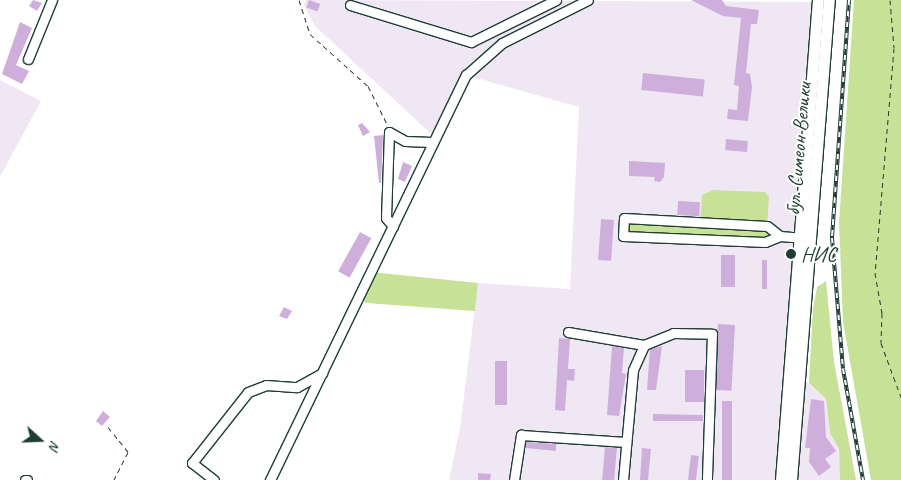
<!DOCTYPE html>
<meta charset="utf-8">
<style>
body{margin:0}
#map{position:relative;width:901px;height:480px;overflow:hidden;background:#fff;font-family:Caveat,sans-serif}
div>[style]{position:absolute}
.built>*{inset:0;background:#f0e7f4}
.green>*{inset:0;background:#c7e197}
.building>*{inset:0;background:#ceafdb;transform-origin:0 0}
.path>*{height:1px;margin-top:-0.5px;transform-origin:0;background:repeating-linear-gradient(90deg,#1f3d34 0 5px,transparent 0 9px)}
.roads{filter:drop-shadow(1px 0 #1f3d34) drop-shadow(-1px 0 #1f3d34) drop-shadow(0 1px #1f3d34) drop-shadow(0 -1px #1f3d34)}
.minor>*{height:9px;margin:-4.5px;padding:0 4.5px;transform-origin:4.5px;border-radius:4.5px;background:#fff}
.major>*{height:11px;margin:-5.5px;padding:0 5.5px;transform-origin:5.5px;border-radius:5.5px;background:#fff}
.rail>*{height:4px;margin-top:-2px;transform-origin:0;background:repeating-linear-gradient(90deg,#fff 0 5.5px,#1f3d34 0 11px);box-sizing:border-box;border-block:1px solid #1f3d34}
.dots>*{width:14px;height:14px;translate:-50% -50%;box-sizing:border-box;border:2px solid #fff;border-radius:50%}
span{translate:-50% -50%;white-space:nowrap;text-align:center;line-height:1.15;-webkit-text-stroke:4px #fff;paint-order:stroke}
.street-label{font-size:21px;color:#1f3d34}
.poi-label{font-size:21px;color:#1f3d34}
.left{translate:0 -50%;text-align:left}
.north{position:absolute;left:15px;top:415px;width:50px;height:50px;-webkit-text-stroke:4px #fff;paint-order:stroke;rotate:110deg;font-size:14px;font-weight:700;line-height:20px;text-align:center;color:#1f3d34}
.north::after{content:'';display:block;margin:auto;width:18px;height:22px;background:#1f3d34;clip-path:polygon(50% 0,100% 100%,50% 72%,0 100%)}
</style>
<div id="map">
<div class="built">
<div style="clip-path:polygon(306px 0,818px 2px,789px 365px,826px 399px,830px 433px,839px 449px,840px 480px,449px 480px,460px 429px,478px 283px,570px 289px,579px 107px,466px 75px,436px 134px,430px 133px,315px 26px,304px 5px)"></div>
<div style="clip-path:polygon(0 80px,41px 101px,0 177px)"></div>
</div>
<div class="green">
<div style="clip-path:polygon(854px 0,901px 0,901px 480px,871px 480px,843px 322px,839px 223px)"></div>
<div style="clip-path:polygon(713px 190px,765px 192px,769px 197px,767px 226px,780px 236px,765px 242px,623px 236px,624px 218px,700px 224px,702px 195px)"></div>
<div style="clip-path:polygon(371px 272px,478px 283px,475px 311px,366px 303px,360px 296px)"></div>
<div style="clip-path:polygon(826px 281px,834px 362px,856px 480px,840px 480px,839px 449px,830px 433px,826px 399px,809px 383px,813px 308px,817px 287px)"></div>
</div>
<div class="building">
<div style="clip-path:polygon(33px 0,42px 3px,37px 11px,29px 6px)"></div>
<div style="left:309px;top:0;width:12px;height:8px;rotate:20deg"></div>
<div style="clip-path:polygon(691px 0,722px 0,726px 6px,759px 10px,757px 24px,751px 24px,746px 73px,750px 74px,752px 87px,748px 121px,727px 119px,728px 109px,737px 110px,739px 86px,734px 85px,741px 18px,723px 16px)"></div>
<div style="clip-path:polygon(20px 22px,32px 28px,16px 65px,29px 71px,22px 84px,2px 74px)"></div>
<div style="left:643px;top:73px;width:62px;height:17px;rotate:6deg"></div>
<div style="clip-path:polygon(362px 123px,370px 132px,363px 136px,358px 125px)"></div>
<div style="clip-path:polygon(383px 135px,381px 183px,379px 183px,374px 136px)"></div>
<div style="left:726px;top:139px;width:22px;height:11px;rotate:5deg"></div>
<div style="clip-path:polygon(629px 161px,665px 163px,664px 177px,660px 182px,654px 181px,655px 177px,629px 176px)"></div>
<div style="clip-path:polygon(403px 162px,412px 166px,405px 182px,398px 179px)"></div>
<div style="left:678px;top:201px;width:22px;height:14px;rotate:3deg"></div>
<div style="left:601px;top:219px;width:13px;height:41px;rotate:4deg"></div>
<div style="left:360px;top:232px;width:13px;height:45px;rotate:29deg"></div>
<div style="left:721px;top:255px;width:14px;height:32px"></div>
<div style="left:762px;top:260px;width:5px;height:29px"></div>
<div style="clip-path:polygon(284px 307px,292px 311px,287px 319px,279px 316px)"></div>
<div style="left:718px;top:324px;width:17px;height:66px;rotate:3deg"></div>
<div style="clip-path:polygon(559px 338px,570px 339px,568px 369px,575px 369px,574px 381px,567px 380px,565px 411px,555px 410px)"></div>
<div style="clip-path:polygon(612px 346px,624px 348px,622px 373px,626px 374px,619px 416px,607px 415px)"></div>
<div style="clip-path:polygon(662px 346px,656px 390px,647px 390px,650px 349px)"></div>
<div style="left:495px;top:361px;width:12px;height:44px"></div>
<div style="left:685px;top:370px;width:19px;height:32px"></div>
<div style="clip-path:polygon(811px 399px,824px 401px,826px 437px,836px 451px,825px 459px,831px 467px,819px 476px,809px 462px,810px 448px,805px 448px)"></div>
<div style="left:722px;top:401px;width:10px;height:79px"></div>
<div style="clip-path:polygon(103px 411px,110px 417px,102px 426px,96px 421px)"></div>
<div style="clip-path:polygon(653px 414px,703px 415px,703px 421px,653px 421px)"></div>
<div style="clip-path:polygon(526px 442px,556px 444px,556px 451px,526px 448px)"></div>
<div style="left:605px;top:447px;width:12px;height:33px;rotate:5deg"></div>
<div style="clip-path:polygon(642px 448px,651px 449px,648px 480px,640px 480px)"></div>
<div style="left:691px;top:455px;width:8px;height:25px;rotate:7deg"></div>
<div style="clip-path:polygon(478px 473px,491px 474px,490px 480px,478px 480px)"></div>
</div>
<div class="path">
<div style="left:299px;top:0;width:36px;rotate:72deg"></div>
<div style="left:310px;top:34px;width:78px;rotate:41.9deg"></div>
<div style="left:368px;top:86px;width:42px;rotate:63.4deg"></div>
<div style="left:890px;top:0;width:48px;rotate:85.2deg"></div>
<div style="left:894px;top:48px;width:226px;rotate:94.8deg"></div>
<div style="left:875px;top:273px;width:41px;rotate:80.1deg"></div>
<div style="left:882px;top:313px;width:30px;rotate:92deg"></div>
<div style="left:881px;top:343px;width:58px;rotate:69.7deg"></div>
<div style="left:108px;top:427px;width:32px;rotate:51deg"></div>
<div style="left:128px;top:452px;width:31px;rotate:117deg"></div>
</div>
<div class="roads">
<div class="minor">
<div style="left:350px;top:5px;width:127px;rotate:17deg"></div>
<div style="left:471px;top:42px;width:95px;rotate:-26.3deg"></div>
<div style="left:28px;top:59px;width:64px;rotate:-67.9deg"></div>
<div style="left:389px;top:132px;width:86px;rotate:92deg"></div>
<div style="left:386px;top:218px;width:11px;rotate:49deg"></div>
<div style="left:389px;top:132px;width:18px;rotate:29deg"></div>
<div style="left:405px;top:141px;width:27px;rotate:2deg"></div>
<div style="left:780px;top:236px;width:16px;rotate:-142deg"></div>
<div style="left:767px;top:226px;width:143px;rotate:-176.8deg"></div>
<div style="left:624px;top:218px;width:18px;rotate:93deg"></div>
<div style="left:623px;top:236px;width:142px;rotate:2.4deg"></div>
<div style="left:765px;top:242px;width:16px;rotate:-22deg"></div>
<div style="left:780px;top:236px;width:24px;rotate:5deg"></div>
<div style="left:568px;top:332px;width:77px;rotate:9.7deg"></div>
<div style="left:644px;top:345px;width:31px;rotate:-22deg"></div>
<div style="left:673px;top:333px;width:39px;rotate:1deg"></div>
<div style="left:712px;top:334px;width:146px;rotate:92deg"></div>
<div style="left:25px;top:480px;width:2px"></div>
<div style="left:214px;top:480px;width:28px;rotate:-142deg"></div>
<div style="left:192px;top:463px;width:90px;rotate:-51.7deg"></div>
<div style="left:248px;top:392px;width:19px;rotate:-21deg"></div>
<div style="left:266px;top:385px;width:31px;rotate:4deg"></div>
<div style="left:297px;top:387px;width:29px;rotate:-29deg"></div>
<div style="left:270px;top:480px;width:450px;rotate:-64.2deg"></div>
<div style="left:466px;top:75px;width:48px;rotate:-41.6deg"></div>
<div style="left:502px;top:43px;width:96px;rotate:-26.6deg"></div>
<div style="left:514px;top:480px;width:46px;rotate:-81.2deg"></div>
<div style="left:521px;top:435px;width:105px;rotate:3.8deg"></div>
<div style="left:623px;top:480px;width:110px;rotate:-84.8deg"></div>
<div style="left:633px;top:370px;width:27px;rotate:-66deg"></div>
</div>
<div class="major">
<div style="left:781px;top:480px;width:481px;rotate:-85.6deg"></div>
<div style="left:791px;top:480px;width:482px;rotate:-85.5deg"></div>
</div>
</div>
<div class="rail">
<div style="left:849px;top:0;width:239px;rotate:94.1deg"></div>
<div style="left:832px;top:238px;width:131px;rotate:85.2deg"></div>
<div style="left:843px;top:369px;width:113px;rotate:79.8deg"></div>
</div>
<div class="dots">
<div style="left:791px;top:254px;background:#1f3d34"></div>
</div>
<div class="street-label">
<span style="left:798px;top:149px;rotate:-85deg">бул. Симеон Велики</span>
</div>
<div class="poi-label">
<span class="left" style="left:801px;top:254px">НИС</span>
</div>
<div class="north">N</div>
</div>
